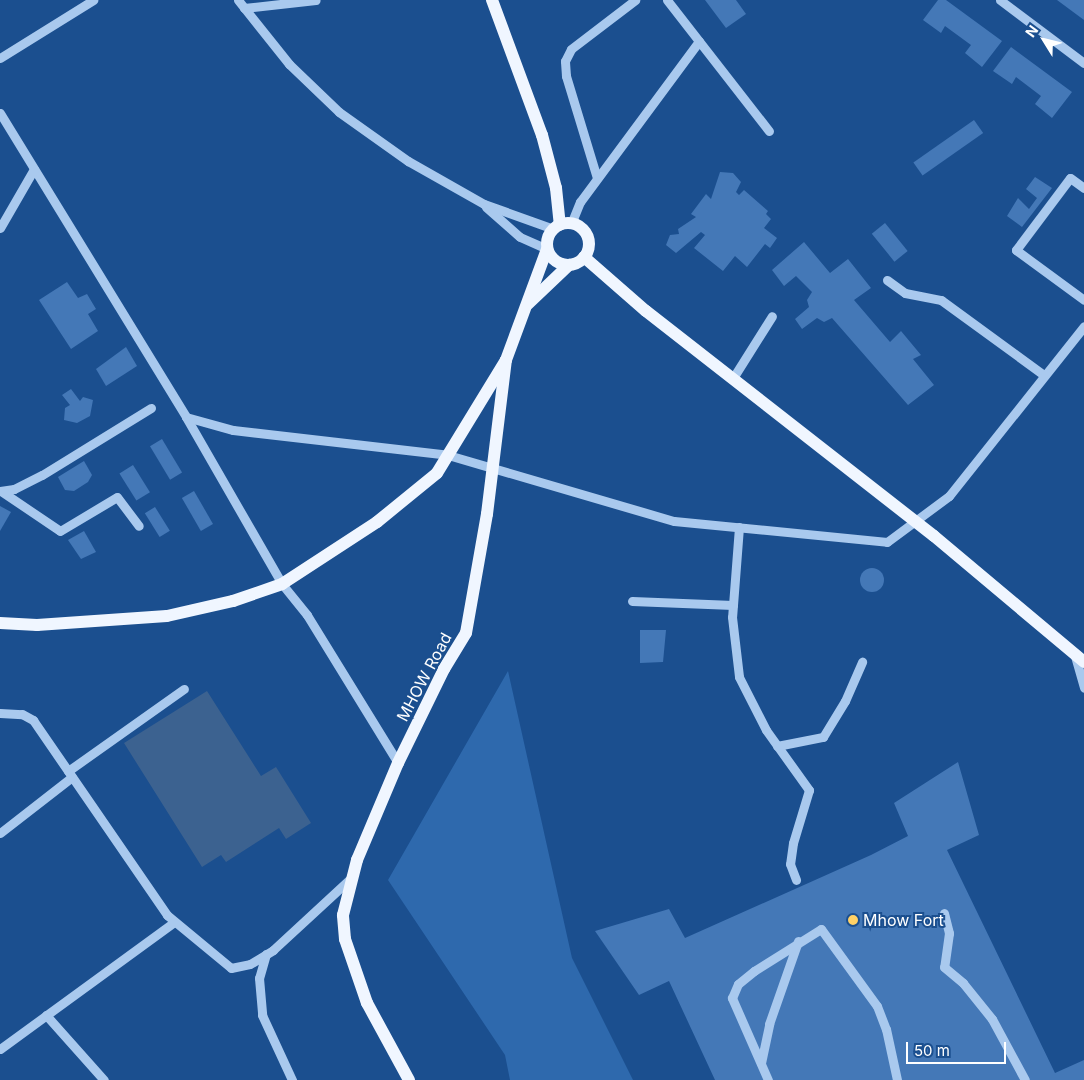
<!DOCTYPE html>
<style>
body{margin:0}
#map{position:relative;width:1084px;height:1080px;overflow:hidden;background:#1b4f8f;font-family:Inter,sans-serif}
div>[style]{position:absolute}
.green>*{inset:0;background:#2e69ad}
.water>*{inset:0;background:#3c6290}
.building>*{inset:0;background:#4478b7;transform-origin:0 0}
.round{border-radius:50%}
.minor>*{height:9px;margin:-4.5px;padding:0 4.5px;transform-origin:4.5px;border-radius:4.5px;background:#a9c9ee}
.major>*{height:12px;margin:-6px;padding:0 6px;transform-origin:6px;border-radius:6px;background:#f0f6ff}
.major>.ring{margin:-6px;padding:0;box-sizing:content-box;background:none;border:12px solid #f0f6ff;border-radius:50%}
.dots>*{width:14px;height:14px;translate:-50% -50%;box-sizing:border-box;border:2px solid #1b4f8f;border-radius:50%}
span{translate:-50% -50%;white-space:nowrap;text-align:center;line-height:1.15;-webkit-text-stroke:4px #1b4f8f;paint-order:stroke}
.street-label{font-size:16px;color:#fff}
.poi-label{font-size:16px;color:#fff}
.left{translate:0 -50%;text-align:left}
.north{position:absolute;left:1019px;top:15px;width:50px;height:50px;-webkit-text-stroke:4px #1b4f8f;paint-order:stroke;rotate:306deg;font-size:14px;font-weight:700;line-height:20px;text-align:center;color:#fff}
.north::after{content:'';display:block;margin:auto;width:18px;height:22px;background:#fff;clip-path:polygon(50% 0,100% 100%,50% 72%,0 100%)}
.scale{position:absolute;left:906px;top:1042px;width:100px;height:22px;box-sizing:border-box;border:2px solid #fff;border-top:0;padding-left:6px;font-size:15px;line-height:18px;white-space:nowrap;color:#fff;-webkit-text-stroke:4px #1b4f8f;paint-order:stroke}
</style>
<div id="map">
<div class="green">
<div style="clip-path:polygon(508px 671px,572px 958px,633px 1080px,510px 1080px,505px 1055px,388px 880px)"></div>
</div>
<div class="water">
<div style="clip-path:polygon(207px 691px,261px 776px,276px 767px,311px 823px,286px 839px,279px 828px,226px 862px,221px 855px,202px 867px,124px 743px)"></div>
</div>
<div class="building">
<div style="clip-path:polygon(705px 0,736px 0,746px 14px,726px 28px)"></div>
<div style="clip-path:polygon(938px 0,946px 0,1002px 41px,982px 67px,965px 53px,971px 45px,945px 26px,941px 33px,923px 20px)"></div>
<div style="clip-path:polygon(1057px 0,1084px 0,1084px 20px)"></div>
<div style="clip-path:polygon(1011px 47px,1072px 92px,1052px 118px,1035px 104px,1041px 96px,1016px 77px,1012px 84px,993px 71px)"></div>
<div style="left:974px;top:120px;width:16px;height:74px;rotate:55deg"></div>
<div style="clip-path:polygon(720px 172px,733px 173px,741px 182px,736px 192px,739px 195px,744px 190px,768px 211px,766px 214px,771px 219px,764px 228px,777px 238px,770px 248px,765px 244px,747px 267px,735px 256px,723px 271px,694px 248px,705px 235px,701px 232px,676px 253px,666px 245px,670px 235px,679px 234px,678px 229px,696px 217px,691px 214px,706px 194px,711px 199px)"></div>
<div style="clip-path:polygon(1035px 177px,1052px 188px,1022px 227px,1007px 216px,1018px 198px,1029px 209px,1037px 198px,1026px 189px)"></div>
<div style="left:885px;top:223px;width:36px;height:17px;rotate:51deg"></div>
<div style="clip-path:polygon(804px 242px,830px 273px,848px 259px,871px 288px,854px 300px,890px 342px,901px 331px,921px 355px,913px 359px,934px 385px,908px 405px,832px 318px,824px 322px,817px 318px,802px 329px,795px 319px,809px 307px,807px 300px,812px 292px,796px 276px,784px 286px,772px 270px)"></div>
<div style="clip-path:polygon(67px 282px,78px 298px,87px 294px,96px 309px,88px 314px,98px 331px,71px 349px,39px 300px)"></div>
<div style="clip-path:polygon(126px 347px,137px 366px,106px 386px,96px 369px)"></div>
<div style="clip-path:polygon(71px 389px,80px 401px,83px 397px,93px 400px,90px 416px,77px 423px,64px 420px,65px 408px,70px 405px,62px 395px)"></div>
<div style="left:162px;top:439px;width:39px;height:14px;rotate:59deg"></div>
<div style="clip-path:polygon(84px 461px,92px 475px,88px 482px,74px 491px,65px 490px,58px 477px)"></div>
<div style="left:133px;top:465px;width:32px;height:16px;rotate:58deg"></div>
<div style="left:194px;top:491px;width:38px;height:14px;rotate:60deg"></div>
<div style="clip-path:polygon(0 506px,11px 512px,0 531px)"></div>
<div style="left:155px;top:507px;width:28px;height:12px;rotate:58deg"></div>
<div style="clip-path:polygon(84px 531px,96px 552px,81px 559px,68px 540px)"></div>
<div class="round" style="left:860px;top:568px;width:24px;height:24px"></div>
<div style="clip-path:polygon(640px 630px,666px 630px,663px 662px,640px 663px)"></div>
<div style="clip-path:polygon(958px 762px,979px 835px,947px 850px,1055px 1073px,1084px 1060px,1084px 1080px,715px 1080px,669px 981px,639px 995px,595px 931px,669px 909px,685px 938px,871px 855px,908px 836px,894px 803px)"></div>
</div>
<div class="minor">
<div style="left:238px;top:0;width:82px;rotate:51.4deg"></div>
<div style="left:289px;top:64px;width:69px;rotate:43.8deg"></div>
<div style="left:339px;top:112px;width:85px;rotate:35.4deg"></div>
<div style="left:408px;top:161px;width:87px;rotate:29.5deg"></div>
<div style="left:484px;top:204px;width:74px;rotate:19.7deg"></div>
<div style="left:667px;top:0;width:166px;rotate:52.1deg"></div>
<div style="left:1000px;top:0;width:105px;rotate:36.9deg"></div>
<div style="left:244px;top:8px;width:72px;rotate:-6.3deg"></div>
<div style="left:0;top:58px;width:110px;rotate:-31.9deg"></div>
<div style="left:0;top:113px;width:356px;rotate:58.5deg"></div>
<div style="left:186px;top:417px;width:193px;rotate:60.1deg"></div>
<div style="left:282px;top:584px;width:40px;rotate:51deg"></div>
<div style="left:307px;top:615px;width:174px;rotate:58.4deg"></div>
<div style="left:597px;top:178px;width:107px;rotate:-106.9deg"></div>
<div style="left:566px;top:76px;width:15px;rotate:-94deg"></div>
<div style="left:565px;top:61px;width:13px;rotate:-63deg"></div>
<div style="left:571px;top:49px;width:81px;rotate:-37.4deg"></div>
<div style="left:1084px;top:188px;width:17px;rotate:-144deg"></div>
<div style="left:1070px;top:178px;width:90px;rotate:126.9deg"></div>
<div style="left:1016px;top:250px;width:84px;rotate:36.3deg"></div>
<div style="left:486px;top:207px;width:45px;rotate:41.4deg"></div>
<div style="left:520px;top:237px;width:30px;rotate:24deg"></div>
<div style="left:571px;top:224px;width:24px;rotate:-68deg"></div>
<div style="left:580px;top:202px;width:200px;rotate:-53.5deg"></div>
<div style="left:0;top:228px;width:68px;rotate:-60deg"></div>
<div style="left:887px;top:280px;width:22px;rotate:36deg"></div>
<div style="left:905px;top:293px;width:37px;rotate:11deg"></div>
<div style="left:941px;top:300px;width:127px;rotate:36.1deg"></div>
<div style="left:733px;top:378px;width:73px;rotate:-57.8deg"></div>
<div style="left:186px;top:417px;width:49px;rotate:15.5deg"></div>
<div style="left:233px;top:430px;width:216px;rotate:6.6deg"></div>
<div style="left:448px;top:455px;width:235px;rotate:16.3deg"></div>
<div style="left:674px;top:521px;width:214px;rotate:5.6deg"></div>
<div style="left:887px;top:542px;width:77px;rotate:-36.6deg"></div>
<div style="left:949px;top:496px;width:217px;rotate:-51.5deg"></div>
<div style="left:0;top:491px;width:14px;rotate:-8deg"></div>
<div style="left:14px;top:489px;width:31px;rotate:-27deg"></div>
<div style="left:42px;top:475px;width:128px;rotate:-31.6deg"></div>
<div style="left:1px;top:491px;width:71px;rotate:34.1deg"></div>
<div style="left:60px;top:531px;width:66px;rotate:-30.8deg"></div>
<div style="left:117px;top:497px;width:36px;rotate:53deg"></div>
<div style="left:739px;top:527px;width:90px;rotate:94.4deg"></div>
<div style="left:732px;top:617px;width:60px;rotate:83.3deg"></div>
<div style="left:739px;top:677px;width:59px;rotate:63deg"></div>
<div style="left:766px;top:730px;width:74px;rotate:54.4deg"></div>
<div style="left:809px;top:790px;width:55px;rotate:106.8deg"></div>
<div style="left:793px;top:843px;width:21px;rotate:98deg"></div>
<div style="left:790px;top:864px;width:17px;rotate:69deg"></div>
<div style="left:632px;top:601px;width:101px;rotate:2.3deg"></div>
<div style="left:1075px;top:656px;width:33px;rotate:74deg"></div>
<div style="left:0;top:713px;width:22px;rotate:3deg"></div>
<div style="left:22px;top:714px;width:13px;rotate:29deg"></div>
<div style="left:33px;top:720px;width:237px;rotate:55.5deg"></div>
<div style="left:167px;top:915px;width:83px;rotate:39.6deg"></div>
<div style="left:231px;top:968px;width:19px;rotate:-12deg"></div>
<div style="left:250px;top:964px;width:27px;rotate:-31deg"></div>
<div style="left:273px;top:950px;width:106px;rotate:-42.7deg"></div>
<div style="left:777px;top:746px;width:47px;rotate:-11.1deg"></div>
<div style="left:823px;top:737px;width:42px;rotate:-58.6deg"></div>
<div style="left:845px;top:701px;width:43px;rotate:-66.4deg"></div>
<div style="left:68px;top:771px;width:142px;rotate:-35.3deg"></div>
<div style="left:0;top:833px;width:91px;rotate:-37.9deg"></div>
<div style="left:944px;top:913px;width:21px;rotate:76deg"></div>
<div style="left:949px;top:933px;width:34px;rotate:98deg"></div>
<div style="left:944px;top:967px;width:25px;rotate:40deg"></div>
<div style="left:963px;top:983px;width:46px;rotate:51.1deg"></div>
<div style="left:992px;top:1019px;width:69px;rotate:61.6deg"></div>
<div style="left:266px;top:954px;width:25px;rotate:106deg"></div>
<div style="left:259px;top:978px;width:37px;rotate:85deg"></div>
<div style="left:262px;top:1015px;width:72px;rotate:65.2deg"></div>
<div style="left:46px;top:1015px;width:87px;rotate:48.3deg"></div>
<div style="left:0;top:1049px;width:215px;rotate:-36.1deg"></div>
<div style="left:761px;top:1063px;width:40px;rotate:-78deg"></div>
<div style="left:769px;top:1024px;width:88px;rotate:-70.7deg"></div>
<div style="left:768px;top:1080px;width:90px;rotate:-113.7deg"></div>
<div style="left:732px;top:998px;width:15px;rotate:-67deg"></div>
<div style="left:738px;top:984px;width:21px;rotate:-39deg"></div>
<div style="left:754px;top:971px;width:79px;rotate:-32.1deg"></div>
<div style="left:821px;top:929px;width:95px;rotate:54deg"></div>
<div style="left:877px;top:1006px;width:25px;rotate:69deg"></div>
<div style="left:886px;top:1029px;width:52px;rotate:77.8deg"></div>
</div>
<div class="major">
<div style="left:492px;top:0;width:144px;rotate:69.7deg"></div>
<div style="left:542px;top:135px;width:55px;rotate:75.2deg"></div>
<div style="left:556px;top:188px;width:37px;rotate:84deg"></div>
<div class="ring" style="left:547px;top:223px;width:30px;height:30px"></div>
<div style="left:584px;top:257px;width:82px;rotate:41.1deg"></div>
<div style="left:646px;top:311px;width:365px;rotate:38deg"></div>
<div style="left:934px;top:536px;width:196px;rotate:40deg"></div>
<div style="left:528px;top:304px;width:57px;rotate:-43.6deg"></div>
<div style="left:0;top:623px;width:37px;rotate:3deg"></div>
<div style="left:37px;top:625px;width:130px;rotate:-4deg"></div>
<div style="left:167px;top:616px;width:68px;rotate:-12.8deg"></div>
<div style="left:233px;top:601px;width:52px;rotate:-19.1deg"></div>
<div style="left:282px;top:584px;width:113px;rotate:-33.1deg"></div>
<div style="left:377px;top:522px;width:77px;rotate:-39.2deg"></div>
<div style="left:437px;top:473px;width:132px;rotate:-58.6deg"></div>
<div style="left:506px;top:360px;width:118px;rotate:-69.7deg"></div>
<div style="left:409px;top:1080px;width:88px;rotate:-118.6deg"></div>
<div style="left:367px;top:1003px;width:68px;rotate:-109deg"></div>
<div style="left:345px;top:939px;width:24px;rotate:-95deg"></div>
<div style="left:343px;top:915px;width:57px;rotate:-75.7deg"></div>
<div style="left:357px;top:860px;width:105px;rotate:-67.1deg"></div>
<div style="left:398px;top:763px;width:105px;rotate:-63.9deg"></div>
<div style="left:444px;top:669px;width:42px;rotate:-58.6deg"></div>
<div style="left:466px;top:633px;width:121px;rotate:-80deg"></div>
<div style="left:487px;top:514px;width:155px;rotate:-83deg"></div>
</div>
<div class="dots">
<div style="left:853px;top:920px;background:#ffd166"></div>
</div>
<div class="street-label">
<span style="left:424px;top:677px;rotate:-62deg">MHOW Road</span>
</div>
<div class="poi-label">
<span class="left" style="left:863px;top:920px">Mhow Fort</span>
</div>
<div class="north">N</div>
<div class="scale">50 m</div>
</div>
